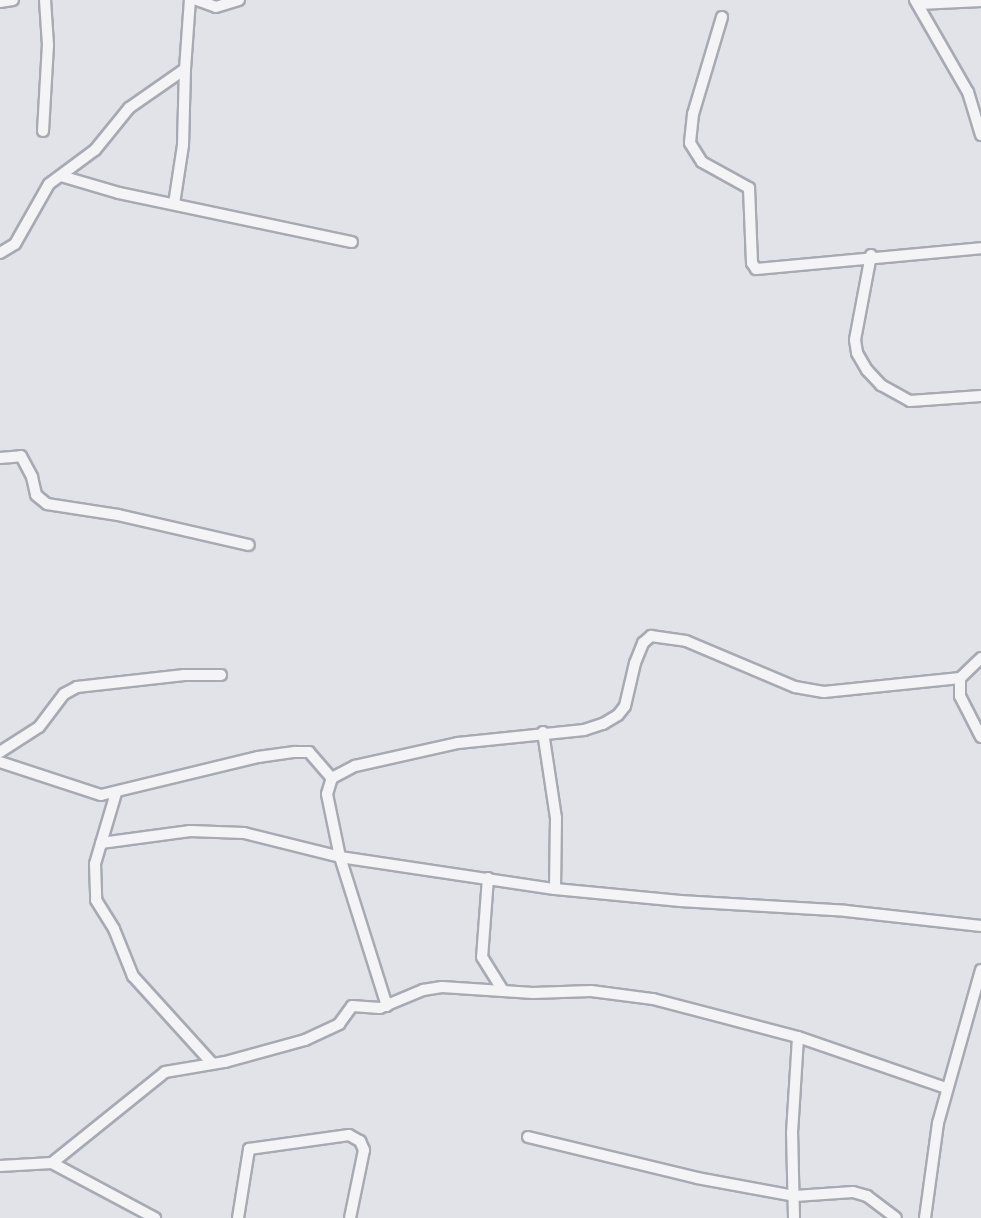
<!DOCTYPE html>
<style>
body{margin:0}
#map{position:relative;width:981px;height:1218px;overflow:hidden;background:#e1e3e8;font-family:Karla,sans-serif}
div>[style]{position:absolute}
.roads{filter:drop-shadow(2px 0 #a7aab2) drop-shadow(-2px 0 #a7aab2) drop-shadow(0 2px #a7aab2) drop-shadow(0 -2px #a7aab2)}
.street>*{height:10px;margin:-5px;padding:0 5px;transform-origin:5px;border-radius:5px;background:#f4f4f7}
span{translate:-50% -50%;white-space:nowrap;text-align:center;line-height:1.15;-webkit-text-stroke:6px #f1f2f6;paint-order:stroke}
</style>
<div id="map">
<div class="roads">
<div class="street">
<div style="left:197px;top:0;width:20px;rotate:20deg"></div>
<div style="left:216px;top:7px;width:24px;rotate:-17deg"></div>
<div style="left:915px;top:0;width:106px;rotate:60.1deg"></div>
<div style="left:968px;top:92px;width:45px;rotate:73.2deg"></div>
<div style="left:0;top:2px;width:13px;rotate:-9deg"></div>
<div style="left:919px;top:4px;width:62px;rotate:-2.8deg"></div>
<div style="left:722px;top:17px;width:101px;rotate:106.6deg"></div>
<div style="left:693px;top:114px;width:29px;rotate:96deg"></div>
<div style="left:690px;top:143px;width:22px;rotate:58deg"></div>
<div style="left:702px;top:162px;width:54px;rotate:29deg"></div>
<div style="left:749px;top:188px;width:75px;rotate:87.7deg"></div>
<div style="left:752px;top:263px;width:7px;rotate:56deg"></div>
<div style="left:756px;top:269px;width:226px;rotate:-5.3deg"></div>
<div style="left:43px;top:131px;width:86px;rotate:-86.7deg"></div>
<div style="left:48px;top:45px;width:45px;rotate:-93.8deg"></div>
<div style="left:61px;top:176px;width:60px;rotate:16.3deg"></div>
<div style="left:119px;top:193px;width:238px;rotate:11.9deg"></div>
<div style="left:174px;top:204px;width:60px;rotate:-81.3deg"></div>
<div style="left:183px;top:145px;width:76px;rotate:-88.5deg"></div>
<div style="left:0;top:253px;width:17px;rotate:-31deg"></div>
<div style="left:15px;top:244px;width:69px;rotate:-60.5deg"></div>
<div style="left:49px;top:184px;width:57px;rotate:-36.5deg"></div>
<div style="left:95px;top:150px;width:54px;rotate:-51deg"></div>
<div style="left:129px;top:108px;width:68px;rotate:-34.9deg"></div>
<div style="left:185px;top:69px;width:69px;rotate:-85.9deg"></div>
<div style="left:871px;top:255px;width:86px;rotate:100.7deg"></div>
<div style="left:855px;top:340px;width:13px;rotate:81deg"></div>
<div style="left:857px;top:353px;width:20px;rotate:60deg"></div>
<div style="left:867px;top:370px;width:21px;rotate:47deg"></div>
<div style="left:881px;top:385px;width:33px;rotate:29deg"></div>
<div style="left:910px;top:401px;width:71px;rotate:-4deg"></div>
<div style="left:0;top:458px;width:21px;rotate:-5deg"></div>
<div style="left:21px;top:456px;width:24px;rotate:62deg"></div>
<div style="left:32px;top:477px;width:18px;rotate:77deg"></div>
<div style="left:36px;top:495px;width:14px;rotate:39deg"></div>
<div style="left:47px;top:504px;width:72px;rotate:8.8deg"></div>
<div style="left:118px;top:515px;width:134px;rotate:12.9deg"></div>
<div style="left:981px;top:658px;width:29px;rotate:136deg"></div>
<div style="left:960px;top:678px;width:18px;rotate:90deg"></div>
<div style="left:960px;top:696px;width:46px;rotate:62.9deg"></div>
<div style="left:543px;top:732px;width:87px;rotate:81.4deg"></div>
<div style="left:556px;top:818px;width:71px;rotate:90.8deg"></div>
<div style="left:0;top:752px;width:46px;rotate:-32.7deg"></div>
<div style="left:39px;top:727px;width:41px;rotate:-52.9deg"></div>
<div style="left:64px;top:694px;width:15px;rotate:-28deg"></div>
<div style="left:77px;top:687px;width:108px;rotate:-6.4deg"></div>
<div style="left:184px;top:675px;width:37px"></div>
<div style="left:0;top:762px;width:106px;rotate:18.1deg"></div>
<div style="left:101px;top:795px;width:162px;rotate:-13.6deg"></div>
<div style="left:258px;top:757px;width:37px;rotate:-8deg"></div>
<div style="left:295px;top:752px;width:14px"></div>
<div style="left:309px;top:752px;width:35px;rotate:49deg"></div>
<div style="left:116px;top:793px;width:74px;rotate:106.5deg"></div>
<div style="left:95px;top:864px;width:36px;rotate:88deg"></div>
<div style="left:96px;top:900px;width:34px;rotate:58deg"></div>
<div style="left:114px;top:929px;width:51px;rotate:68deg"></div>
<div style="left:133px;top:976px;width:118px;rotate:47.8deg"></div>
<div style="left:101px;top:843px;width:90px;rotate:-7.7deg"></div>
<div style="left:190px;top:831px;width:54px;rotate:2.1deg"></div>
<div style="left:244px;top:833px;width:99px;rotate:14deg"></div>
<div style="left:340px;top:857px;width:217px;rotate:8.5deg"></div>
<div style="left:555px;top:889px;width:126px;rotate:5.5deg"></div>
<div style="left:680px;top:901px;width:166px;rotate:3.4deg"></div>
<div style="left:846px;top:911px;width:136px;rotate:6.3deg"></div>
<div style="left:488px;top:878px;width:79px;rotate:94.3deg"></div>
<div style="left:482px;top:957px;width:39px;rotate:58deg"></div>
<div style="left:387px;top:1006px;width:156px;rotate:-107.5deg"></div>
<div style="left:340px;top:857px;width:64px;rotate:-101.7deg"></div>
<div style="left:327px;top:794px;width:17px;rotate:-73deg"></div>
<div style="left:332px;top:778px;width:26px;rotate:-28deg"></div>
<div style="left:355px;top:766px;width:106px;rotate:-12.6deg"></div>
<div style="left:458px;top:743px;width:127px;rotate:-5.9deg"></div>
<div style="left:584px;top:730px;width:20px;rotate:-18deg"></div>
<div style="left:603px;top:724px;width:17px;rotate:-31deg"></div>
<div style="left:618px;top:715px;width:11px;rotate:-52deg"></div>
<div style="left:625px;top:706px;width:44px;rotate:-76.9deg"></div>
<div style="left:635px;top:663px;width:22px;rotate:-68deg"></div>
<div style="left:643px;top:643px;width:11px;rotate:-41deg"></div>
<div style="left:651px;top:636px;width:35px;rotate:8deg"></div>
<div style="left:686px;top:641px;width:118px;rotate:22.9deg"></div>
<div style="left:795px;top:687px;width:29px;rotate:10deg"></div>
<div style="left:824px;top:692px;width:137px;rotate:-5.9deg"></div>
<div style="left:528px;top:1137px;width:174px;rotate:13.6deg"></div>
<div style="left:697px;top:1178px;width:100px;rotate:10.4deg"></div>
<div style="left:795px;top:1196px;width:58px;rotate:-3.9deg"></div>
<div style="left:853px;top:1192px;width:15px;rotate:16deg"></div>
<div style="left:867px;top:1196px;width:36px;rotate:37deg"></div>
<div style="left:52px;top:1163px;width:117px;rotate:28.1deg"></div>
<div style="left:0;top:1166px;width:52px;rotate:-3.3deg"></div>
<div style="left:52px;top:1163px;width:145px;rotate:-38.8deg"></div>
<div style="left:165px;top:1072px;width:61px;rotate:-9.5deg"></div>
<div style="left:225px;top:1062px;width:83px;rotate:-15.4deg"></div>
<div style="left:305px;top:1040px;width:38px;rotate:-25deg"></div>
<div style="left:339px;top:1024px;width:22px;rotate:-54deg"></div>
<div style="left:352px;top:1006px;width:28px;rotate:4deg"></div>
<div style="left:380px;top:1008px;width:47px;rotate:-22.7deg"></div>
<div style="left:423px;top:990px;width:19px;rotate:-9deg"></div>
<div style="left:442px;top:987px;width:91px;rotate:3.8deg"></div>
<div style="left:533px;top:993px;width:58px;rotate:-2deg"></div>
<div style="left:591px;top:991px;width:63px;rotate:7.4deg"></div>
<div style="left:653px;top:999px;width:150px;rotate:14.7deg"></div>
<div style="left:798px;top:1037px;width:157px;rotate:19deg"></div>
<div style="left:238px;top:1218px;width:70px;rotate:-80.9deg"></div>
<div style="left:249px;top:1149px;width:101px;rotate:-8deg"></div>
<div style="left:349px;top:1135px;width:13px;rotate:29deg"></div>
<div style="left:360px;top:1141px;width:10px;rotate:66deg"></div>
<div style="left:364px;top:1150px;width:69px;rotate:101.6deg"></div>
<div style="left:794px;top:1218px;width:85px;rotate:-91.3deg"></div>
<div style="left:792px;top:1133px;width:96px;rotate:-86.4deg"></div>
<div style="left:925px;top:1218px;width:96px;rotate:-82.2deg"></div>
<div style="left:938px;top:1123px;width:159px;rotate:-74.3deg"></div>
</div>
</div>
</div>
